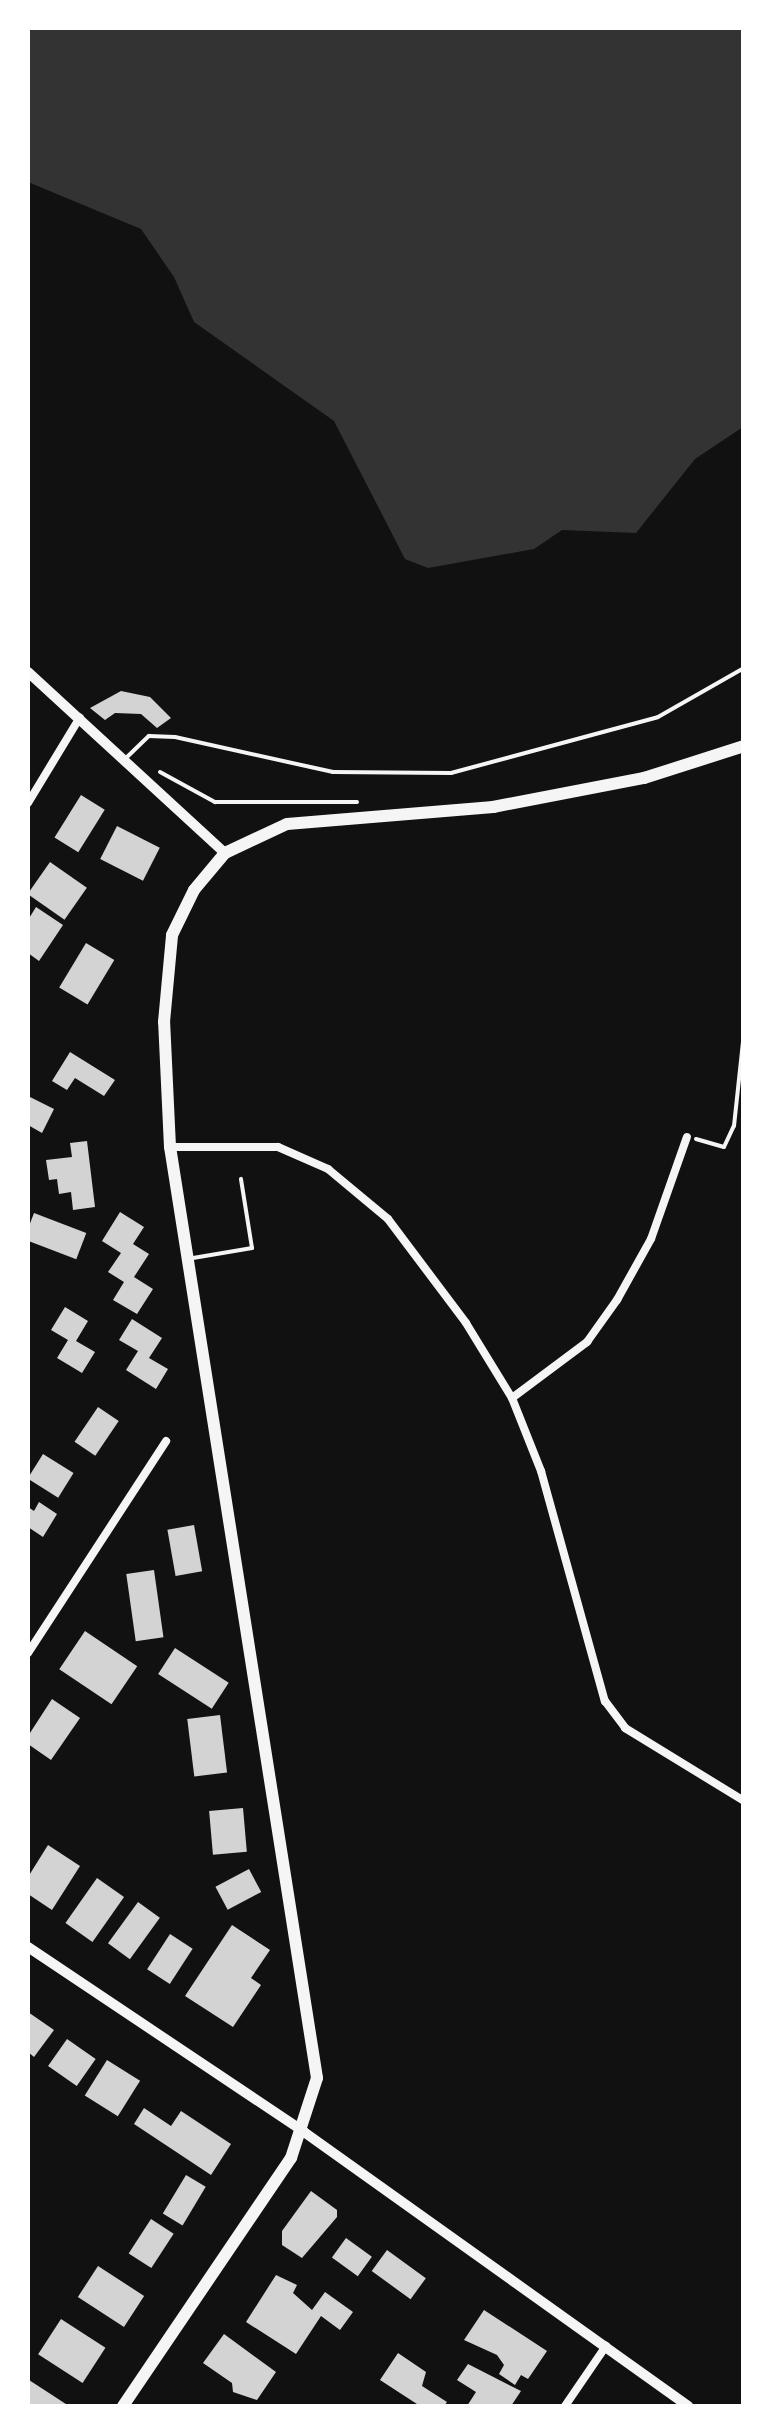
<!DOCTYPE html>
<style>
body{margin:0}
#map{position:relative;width:771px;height:2434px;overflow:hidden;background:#111;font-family:Karla,sans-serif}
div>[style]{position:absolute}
.water>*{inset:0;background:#333}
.building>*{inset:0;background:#d3d3d3;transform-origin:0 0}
.path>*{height:4px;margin:-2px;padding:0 2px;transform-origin:2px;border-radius:2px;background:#f5f5f5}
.service>*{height:4px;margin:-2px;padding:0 2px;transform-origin:2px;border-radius:2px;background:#f5f5f5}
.minor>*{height:8px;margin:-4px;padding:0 4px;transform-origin:4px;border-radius:4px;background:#f5f5f5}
.tertiary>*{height:10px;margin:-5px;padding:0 5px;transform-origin:5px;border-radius:5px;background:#f5f5f5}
.primary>*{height:12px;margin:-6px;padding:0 6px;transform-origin:6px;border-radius:6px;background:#f5f5f5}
span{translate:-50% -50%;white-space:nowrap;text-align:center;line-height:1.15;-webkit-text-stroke:8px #fff;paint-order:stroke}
.frame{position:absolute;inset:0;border:30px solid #fff;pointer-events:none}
</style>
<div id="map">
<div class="water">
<div style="clip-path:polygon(28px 28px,743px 28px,743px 427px,695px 459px,636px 533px,562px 530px,534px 549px,428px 568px,405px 559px,334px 421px,194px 322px,174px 277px,141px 229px,28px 182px)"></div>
</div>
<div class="building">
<div style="clip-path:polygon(121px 691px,150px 697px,171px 718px,157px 728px,141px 714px,115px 713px,105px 720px,90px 708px)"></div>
<div style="left:81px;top:795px;width:28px;height:50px;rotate:32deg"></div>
<div style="left:117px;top:826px;width:48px;height:37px;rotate:27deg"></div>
<div style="left:50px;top:862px;width:45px;height:39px;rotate:35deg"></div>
<div style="clip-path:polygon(36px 907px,63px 925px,39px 961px,28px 953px,28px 920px)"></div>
<div style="left:86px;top:943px;width:33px;height:52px;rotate:31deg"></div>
<div style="clip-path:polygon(70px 1052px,115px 1080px,104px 1096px,75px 1078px,67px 1090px,52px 1081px)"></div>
<div style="clip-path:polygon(28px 1096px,54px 1109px,42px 1133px,28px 1125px)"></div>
<div style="clip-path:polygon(87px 1141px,95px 1207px,73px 1210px,71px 1192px,59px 1194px,57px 1179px,49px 1180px,46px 1160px,72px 1157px,70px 1143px)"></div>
<div style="clip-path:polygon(120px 1212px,144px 1227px,133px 1244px,149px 1254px,134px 1277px,153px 1289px,137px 1314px,113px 1300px,124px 1282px,108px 1272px,121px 1253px,102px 1241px)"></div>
<div style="left:34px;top:1213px;width:56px;height:28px;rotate:21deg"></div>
<div style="clip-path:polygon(65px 1307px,88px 1321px,76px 1341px,95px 1352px,82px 1373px,57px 1358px,68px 1340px,51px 1330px)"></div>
<div style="clip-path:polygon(132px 1319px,162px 1338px,149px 1358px,168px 1369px,156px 1389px,126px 1370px,138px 1351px,119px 1340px)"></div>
<div style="left:98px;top:1407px;width:25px;height:42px;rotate:34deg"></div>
<div style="left:43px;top:1454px;width:36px;height:29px;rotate:32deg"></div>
<div style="clip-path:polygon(39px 1502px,57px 1514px,43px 1537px,28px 1527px,28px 1507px,34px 1511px)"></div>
<div style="left:194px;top:1525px;width:47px;height:27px;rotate:80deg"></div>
<div style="left:154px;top:1570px;width:68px;height:28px;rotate:82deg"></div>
<div style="left:85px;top:1631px;width:63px;height:46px;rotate:34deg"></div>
<div style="left:175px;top:1648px;width:64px;height:31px;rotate:33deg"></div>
<div style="clip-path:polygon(52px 1699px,80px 1718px,51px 1760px,28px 1744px,28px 1736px)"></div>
<div style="left:220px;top:1715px;width:58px;height:33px;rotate:83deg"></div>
<div style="left:243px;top:1808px;width:44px;height:34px;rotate:85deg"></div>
<div style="clip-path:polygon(48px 1845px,80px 1866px,52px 1910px,28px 1894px,28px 1877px)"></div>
<div style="left:249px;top:1869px;width:26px;height:38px;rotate:62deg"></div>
<div style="left:97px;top:1878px;width:33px;height:55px;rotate:35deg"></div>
<div style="left:138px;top:1902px;width:27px;height:51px;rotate:36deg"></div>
<div style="clip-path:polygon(232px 1925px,270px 1950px,251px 1978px,261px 1985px,233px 2027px,185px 1996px)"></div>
<div style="left:170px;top:1934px;width:27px;height:42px;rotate:33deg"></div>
<div style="clip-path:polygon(28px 2012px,54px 2030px,34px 2057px,28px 2052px)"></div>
<div style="left:67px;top:2039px;width:35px;height:33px;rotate:35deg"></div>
<div style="left:107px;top:2060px;width:39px;height:42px;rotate:32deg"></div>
<div style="clip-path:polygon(144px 2108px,171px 2126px,181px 2111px,231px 2144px,211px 2175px,134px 2124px)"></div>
<div style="left:186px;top:2175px;width:23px;height:45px;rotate:31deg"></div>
<div style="clip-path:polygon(311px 2191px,337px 2210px,337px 2217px,302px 2258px,282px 2245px,282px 2231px)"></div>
<div style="left:151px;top:2219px;width:27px;height:41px;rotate:33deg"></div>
<div style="left:346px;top:2238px;width:32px;height:24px;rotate:36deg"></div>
<div style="left:387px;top:2250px;width:48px;height:26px;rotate:36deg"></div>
<div style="left:98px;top:2266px;width:55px;height:37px;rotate:33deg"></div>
<div style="clip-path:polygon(276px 2275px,297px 2285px,293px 2293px,312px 2310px,325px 2292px,353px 2312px,340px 2330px,321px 2316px,296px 2354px,246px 2322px)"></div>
<div style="clip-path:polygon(484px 2310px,547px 2351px,528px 2379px,521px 2375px,515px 2385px,499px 2374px,504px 2365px,497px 2355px,464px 2340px)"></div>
<div style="left:61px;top:2319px;width:53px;height:42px;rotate:33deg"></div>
<div style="clip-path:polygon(224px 2334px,276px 2372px,257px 2400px,233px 2392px,232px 2383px,203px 2363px)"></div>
<div style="clip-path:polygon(398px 2353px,426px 2372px,422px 2386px,447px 2402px,444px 2406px,420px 2406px,380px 2380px)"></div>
<div style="clip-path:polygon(468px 2364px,521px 2391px,511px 2406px,467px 2406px,476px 2392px,457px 2380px)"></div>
<div style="clip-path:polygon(29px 2380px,69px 2406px,28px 2406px)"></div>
</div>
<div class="path">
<div style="left:160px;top:772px;width:63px;rotate:28.6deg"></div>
<div style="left:215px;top:802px;width:142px"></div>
<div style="left:696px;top:1139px;width:29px;rotate:16deg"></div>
<div style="left:724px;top:1147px;width:23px;rotate:-65deg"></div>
<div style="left:734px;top:1126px;width:94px;rotate:-83.9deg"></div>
</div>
<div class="service">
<div style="left:126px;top:758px;width:32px;rotate:-44deg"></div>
<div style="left:149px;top:736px;width:26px;rotate:2deg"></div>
<div style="left:175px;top:737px;width:162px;rotate:12.5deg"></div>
<div style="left:333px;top:772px;width:118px;rotate:0.5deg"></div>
<div style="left:451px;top:773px;width:214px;rotate:-15.1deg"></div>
<div style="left:658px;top:717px;width:99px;rotate:-29.7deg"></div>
<div style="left:193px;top:1258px;width:60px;rotate:-9.6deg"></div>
<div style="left:252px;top:1248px;width:70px;rotate:-99.1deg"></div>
</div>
<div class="minor">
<div style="left:28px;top:803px;width:100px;rotate:-58.8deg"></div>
<div style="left:170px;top:1147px;width:108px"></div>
<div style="left:278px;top:1147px;width:55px;rotate:23.7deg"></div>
<div style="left:328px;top:1169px;width:78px;rotate:39.8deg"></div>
<div style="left:388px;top:1219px;width:130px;rotate:53.1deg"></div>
<div style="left:466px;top:1323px;width:88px;rotate:58.5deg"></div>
<div style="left:512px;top:1398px;width:79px;rotate:68.3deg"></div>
<div style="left:541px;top:1471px;width:239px;rotate:74.5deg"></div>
<div style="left:605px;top:1701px;width:34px;rotate:53deg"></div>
<div style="left:625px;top:1728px;width:140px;rotate:31.5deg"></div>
<div style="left:512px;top:1398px;width:94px;rotate:-36.7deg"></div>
<div style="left:587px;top:1342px;width:52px;rotate:-54.5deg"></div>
<div style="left:617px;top:1300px;width:70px;rotate:-60.9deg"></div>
<div style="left:651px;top:1239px;width:108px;rotate:-70.6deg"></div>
<div style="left:28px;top:1653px;width:253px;rotate:-56.9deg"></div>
<div style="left:565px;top:2406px;width:73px;rotate:-55.7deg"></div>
</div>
<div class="tertiary">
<div style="left:28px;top:672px;width:268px;rotate:42.6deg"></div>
<div style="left:28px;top:1947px;width:332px;rotate:33.8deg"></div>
<div style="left:304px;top:2132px;width:472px;rotate:35.5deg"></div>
</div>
<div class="primary">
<div style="left:123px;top:2406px;width:300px;rotate:-55.9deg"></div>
<div style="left:291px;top:2158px;width:84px;rotate:-72deg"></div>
<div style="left:317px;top:2078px;width:943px;rotate:-98.97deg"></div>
<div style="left:170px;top:1147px;width:125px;rotate:-92.7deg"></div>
<div style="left:164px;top:1022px;width:87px;rotate:-84.7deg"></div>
<div style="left:172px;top:935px;width:50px;rotate:-63.9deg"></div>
<div style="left:194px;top:890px;width:48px;rotate:-50deg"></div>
<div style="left:225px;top:853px;width:68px;rotate:-25.1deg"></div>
<div style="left:287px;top:824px;width:207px;rotate:-4.7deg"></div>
<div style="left:493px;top:807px;width:154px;rotate:-10.9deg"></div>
<div style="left:644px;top:778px;width:105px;rotate:-17.7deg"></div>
</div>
<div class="frame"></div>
</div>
